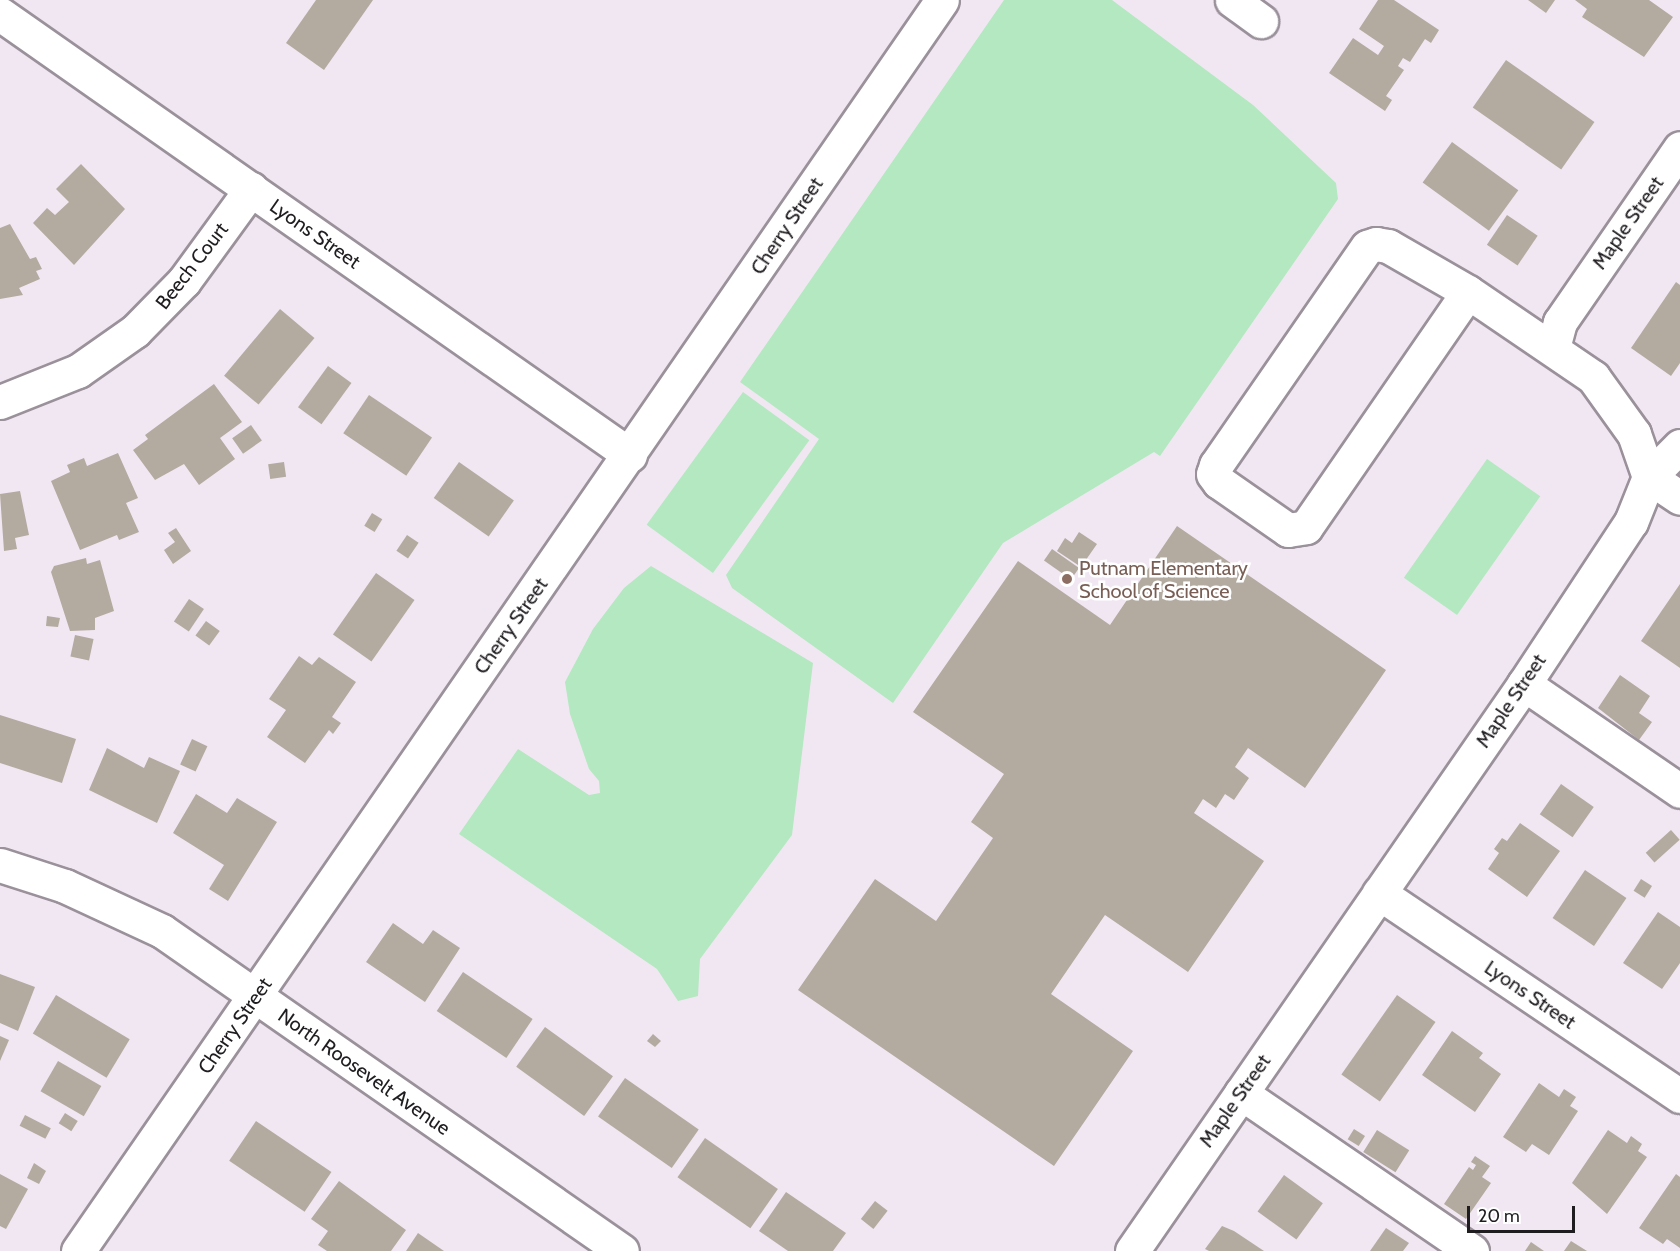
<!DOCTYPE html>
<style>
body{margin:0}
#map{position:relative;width:1680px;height:1251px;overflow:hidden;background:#f1e7f2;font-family:Cabin,sans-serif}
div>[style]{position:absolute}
.green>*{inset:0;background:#b3e8c0;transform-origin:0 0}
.building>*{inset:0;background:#b3aba0;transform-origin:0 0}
.roads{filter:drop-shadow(2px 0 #9a919b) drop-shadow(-2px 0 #9a919b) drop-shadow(0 2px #9a919b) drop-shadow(0 -2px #9a919b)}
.minor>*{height:33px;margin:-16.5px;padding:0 16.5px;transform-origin:16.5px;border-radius:16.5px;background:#fff}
.dots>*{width:16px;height:16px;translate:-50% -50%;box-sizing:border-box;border:3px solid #fff;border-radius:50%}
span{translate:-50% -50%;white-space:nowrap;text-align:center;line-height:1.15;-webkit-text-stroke:5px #fff;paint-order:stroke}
.street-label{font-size:20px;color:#201d21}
.education-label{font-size:20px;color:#785e54}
.left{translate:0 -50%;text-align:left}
.scale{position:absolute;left:1467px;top:1206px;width:108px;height:27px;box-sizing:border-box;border:3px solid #201d21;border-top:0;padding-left:8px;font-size:18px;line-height:21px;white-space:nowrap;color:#201d21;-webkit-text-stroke:4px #fff;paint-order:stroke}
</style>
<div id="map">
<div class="green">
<div style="clip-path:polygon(1004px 0,1112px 0,1253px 105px,1336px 183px,1338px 199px,1160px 456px,1154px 452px,1003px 543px,893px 703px,732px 588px,726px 575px,819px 439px,740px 382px)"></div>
<div style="left:743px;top:392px;width:82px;height:164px;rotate:36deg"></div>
<div style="left:1487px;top:459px;width:65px;height:145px;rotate:35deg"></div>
<div style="clip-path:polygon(651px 566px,813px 663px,792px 835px,700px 959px,698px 996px,678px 1001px,657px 969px,459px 834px,518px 749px,589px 795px,600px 793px,599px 781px,589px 769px,570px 714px,565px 682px,593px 629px,624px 588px)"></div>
</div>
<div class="building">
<div style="clip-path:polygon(316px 0,373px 0,324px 70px,286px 43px)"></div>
<div style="clip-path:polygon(1378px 0,1394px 0,1439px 30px,1431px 43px,1425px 39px,1410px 62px,1403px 58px,1398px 66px,1404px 70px,1386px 96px,1392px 100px,1385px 111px,1329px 73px,1353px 38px,1378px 55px,1384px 46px,1359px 29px)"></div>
<div style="clip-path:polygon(1528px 0,1555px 0,1546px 13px)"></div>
<div style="clip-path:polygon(1575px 0,1649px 0,1673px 17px,1644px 57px,1582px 17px,1587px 9px)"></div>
<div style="left:1506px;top:60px;width:108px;height:58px;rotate:35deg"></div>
<div style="left:1452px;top:142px;width:82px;height:50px;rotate:36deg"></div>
<div style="clip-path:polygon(81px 164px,125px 209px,74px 265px,33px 223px,47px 208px,55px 215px,69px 202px,56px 189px)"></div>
<div style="left:1507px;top:215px;width:37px;height:36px;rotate:34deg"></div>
<div style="clip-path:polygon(10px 224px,30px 259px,36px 257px,42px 269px,36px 271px,40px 279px,19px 288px,23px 295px,0 299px,0 228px)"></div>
<div style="clip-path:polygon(1676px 282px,1680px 285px,1680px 363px,1671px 376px,1631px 348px)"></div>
<div style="left:280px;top:309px;width:45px;height:87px;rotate:40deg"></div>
<div style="left:328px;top:366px;width:29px;height:51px;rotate:36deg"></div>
<div style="clip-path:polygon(214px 384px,242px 422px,220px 438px,235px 459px,199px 485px,184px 464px,155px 480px,133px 450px,148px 439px,145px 435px)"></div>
<div style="left:369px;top:395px;width:76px;height:46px;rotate:34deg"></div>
<div style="left:251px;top:425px;width:19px;height:23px;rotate:55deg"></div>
<div style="clip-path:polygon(118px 453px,138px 498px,126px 503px,139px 532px,119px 540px,117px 535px,80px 550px,51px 481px,70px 472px,67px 465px,84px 458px,87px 466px)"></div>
<div style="left:284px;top:462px;width:15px;height:16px;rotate:82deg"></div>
<div style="left:459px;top:462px;width:67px;height:44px;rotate:35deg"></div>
<div style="clip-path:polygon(20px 491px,29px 535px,15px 538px,17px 549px,4px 551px,0 494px)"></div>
<div style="left:372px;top:513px;width:12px;height:15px;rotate:31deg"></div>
<div style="clip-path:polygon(1177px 526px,1386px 670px,1305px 788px,1248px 748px,1235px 767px,1249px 778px,1234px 800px,1225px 794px,1216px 808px,1203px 799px,1194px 813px,1264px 861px,1188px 972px,1105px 915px,1051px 994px,1133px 1051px,1054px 1166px,798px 990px,875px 879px,936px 921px,993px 838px,971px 822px,1004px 774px,913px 712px,1018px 561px,1110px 625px)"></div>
<div style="clip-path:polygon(176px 528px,191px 551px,173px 564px,164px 550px,175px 542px,168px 533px)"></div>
<div style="clip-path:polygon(1079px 532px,1097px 544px,1081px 567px,1057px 551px,1065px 538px,1072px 543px)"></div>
<div style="left:407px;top:535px;width:14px;height:19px;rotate:34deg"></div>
<div style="left:1052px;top:549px;width:33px;height:14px;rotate:35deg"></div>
<div style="clip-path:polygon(86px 558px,87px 564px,100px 560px,114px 611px,95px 618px,95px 630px,70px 631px,51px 572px,54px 566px)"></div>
<div style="left:376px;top:573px;width:47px;height:75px;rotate:35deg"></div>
<div style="clip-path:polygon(1680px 584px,1680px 668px,1641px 641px)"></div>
<div style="left:189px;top:599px;width:18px;height:27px;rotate:34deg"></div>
<div style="clip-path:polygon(47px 616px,60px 618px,58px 627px,46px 626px)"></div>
<div style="left:206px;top:621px;width:17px;height:18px;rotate:36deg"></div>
<div style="left:75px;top:635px;width:19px;height:22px;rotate:12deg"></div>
<div style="clip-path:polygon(299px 656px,312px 665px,319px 657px,356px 682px,332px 717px,341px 723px,333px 734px,329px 730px,305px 763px,267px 737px,286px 710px,269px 699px)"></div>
<div style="clip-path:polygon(1620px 675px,1650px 696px,1639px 713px,1652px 722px,1639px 740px,1598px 708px)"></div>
<div style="clip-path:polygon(0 715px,76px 739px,62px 783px,0 763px)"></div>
<div style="left:192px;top:739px;width:17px;height:28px;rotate:25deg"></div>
<div style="clip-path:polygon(107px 748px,144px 768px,149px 757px,180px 771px,157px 823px,89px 790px)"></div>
<div style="left:1561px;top:784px;width:40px;height:37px;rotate:35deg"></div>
<div style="clip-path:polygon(196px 794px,227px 813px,237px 798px,277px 822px,228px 901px,209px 889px,224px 865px,173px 833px)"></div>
<div style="clip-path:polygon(1520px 823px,1560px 851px,1527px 897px,1488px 869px,1499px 853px,1494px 849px,1502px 838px,1507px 841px)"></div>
<div style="left:1671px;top:830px;width:13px;height:34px;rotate:48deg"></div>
<div style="left:1585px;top:870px;width:50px;height:58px;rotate:34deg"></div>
<div style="left:1641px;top:879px;width:13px;height:14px;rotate:32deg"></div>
<div style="clip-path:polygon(1658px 912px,1680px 927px,1680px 963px,1662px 989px,1623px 963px)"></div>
<div style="clip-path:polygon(393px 923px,423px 944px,433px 930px,460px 948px,425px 1002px,366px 962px)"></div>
<div style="left:463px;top:972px;width:84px;height:47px;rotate:34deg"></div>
<div style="clip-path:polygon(0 974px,35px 987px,18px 1031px,0 1023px)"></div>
<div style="left:56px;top:995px;width:86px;height:45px;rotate:31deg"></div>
<div style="left:1397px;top:995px;width:47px;height:97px;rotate:35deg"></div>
<div style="left:545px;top:1027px;width:84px;height:49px;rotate:36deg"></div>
<div style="clip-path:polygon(1452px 1031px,1483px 1053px,1479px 1058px,1501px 1074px,1475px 1112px,1422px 1075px)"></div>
<div style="clip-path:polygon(653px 1034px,661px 1041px,655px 1047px,647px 1041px)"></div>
<div style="clip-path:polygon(0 1036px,9px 1040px,0 1061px)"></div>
<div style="left:58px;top:1061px;width:50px;height:35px;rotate:30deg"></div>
<div style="left:625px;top:1078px;width:90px;height:47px;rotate:35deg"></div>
<div style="clip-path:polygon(1539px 1083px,1559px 1097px,1564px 1089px,1576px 1097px,1570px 1106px,1578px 1111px,1549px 1155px,1532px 1144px,1526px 1152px,1503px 1137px)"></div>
<div style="left:65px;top:1113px;width:15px;height:12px;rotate:32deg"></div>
<div style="left:25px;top:1115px;width:29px;height:12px;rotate:27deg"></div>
<div style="left:256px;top:1121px;width:91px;height:48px;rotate:34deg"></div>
<div style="left:1354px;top:1129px;width:13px;height:12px;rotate:32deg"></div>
<div style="left:1377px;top:1130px;width:38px;height:26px;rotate:32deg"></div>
<div style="clip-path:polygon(1608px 1130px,1627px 1143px,1631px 1136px,1642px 1144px,1638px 1151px,1647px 1157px,1607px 1214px,1572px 1183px)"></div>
<div style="left:705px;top:1138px;width:89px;height:48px;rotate:35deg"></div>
<div style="clip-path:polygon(1475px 1156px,1490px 1166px,1482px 1177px,1491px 1183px,1466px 1219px,1444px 1204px,1469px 1167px,1473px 1170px,1476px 1165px,1471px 1162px)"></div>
<div style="clip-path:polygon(34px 1163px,46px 1171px,39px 1184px,27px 1178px)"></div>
<div style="clip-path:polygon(0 1174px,28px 1189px,6px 1229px,0 1226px)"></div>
<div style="clip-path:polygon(1676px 1174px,1680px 1177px,1680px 1248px,1667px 1239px,1663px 1244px,1639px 1228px)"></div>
<div style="left:1284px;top:1175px;width:48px;height:45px;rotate:36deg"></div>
<div style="clip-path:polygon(339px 1181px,406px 1230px,391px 1251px,327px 1251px,318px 1245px,328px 1231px,311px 1219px)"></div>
<div style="clip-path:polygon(786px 1192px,846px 1233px,833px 1251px,788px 1251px,759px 1231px)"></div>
<div style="left:875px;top:1201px;width:16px;height:23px;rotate:38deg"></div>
<div style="clip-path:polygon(1222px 1226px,1234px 1231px,1264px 1251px,1209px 1251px,1205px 1249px)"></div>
<div style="clip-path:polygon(1386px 1228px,1409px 1243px,1403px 1251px,1370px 1251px)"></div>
<div style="clip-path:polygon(418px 1233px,444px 1251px,406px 1251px)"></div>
<div style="clip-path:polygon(1571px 1241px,1587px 1251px,1564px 1251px)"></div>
<div style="clip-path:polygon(1531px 1242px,1544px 1251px,1525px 1251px)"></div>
</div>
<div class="roads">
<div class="minor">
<div style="left:1232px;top:0;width:36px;rotate:36deg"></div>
<div style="left:0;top:14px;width:769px;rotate:34.99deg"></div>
<div style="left:1553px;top:348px;width:27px;rotate:-75deg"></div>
<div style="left:1560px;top:322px;width:211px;rotate:-55.4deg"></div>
<div style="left:0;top:402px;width:84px;rotate:-21.7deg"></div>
<div style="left:78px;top:371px;width:70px;rotate:-35.1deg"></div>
<div style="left:135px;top:331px;width:70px;rotate:-45.6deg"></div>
<div style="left:184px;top:281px;width:114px;rotate:-53.9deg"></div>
<div style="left:1680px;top:446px;width:44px;rotate:135deg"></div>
<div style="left:1649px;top:477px;width:37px;rotate:34deg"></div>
<div style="left:1524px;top:684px;width:189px;rotate:34.4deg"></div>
<div style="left:0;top:865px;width:68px;rotate:17.9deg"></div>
<div style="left:65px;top:886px;width:107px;rotate:24.9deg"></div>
<div style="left:162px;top:931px;width:560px;rotate:34.82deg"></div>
<div style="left:1379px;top:893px;width:363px;rotate:34deg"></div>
<div style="left:1241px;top:1093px;width:280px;rotate:34.4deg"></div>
<div style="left:78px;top:1251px;width:1520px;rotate:-55.37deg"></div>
<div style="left:1132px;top:1251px;width:689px;rotate:-55.34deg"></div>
<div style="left:1524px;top:684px;width:194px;rotate:-56.6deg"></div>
<div style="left:1631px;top:522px;width:48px;rotate:-68.2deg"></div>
<div style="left:1649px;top:477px;width:46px;rotate:-109.2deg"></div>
<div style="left:1634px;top:434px;width:70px;rotate:-125.7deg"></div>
<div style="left:1593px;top:377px;width:151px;rotate:-145.8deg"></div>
<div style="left:1468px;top:292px;width:92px;rotate:-150.1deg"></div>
<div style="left:1388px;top:246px;width:12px;rotate:-171deg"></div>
<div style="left:1376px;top:244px;width:9px;rotate:162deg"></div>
<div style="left:1367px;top:247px;width:265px;rotate:124.7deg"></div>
<div style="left:1216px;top:465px;width:9px;rotate:108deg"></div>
<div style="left:1213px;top:474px;width:10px;rotate:53deg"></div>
<div style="left:1219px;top:482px;width:84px;rotate:34.8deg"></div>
<div style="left:1288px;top:530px;width:18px;rotate:-9deg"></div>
<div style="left:1306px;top:527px;width:285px;rotate:-55.4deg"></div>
</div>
</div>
<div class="dots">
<div style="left:1067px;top:579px;background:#8d6e63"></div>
</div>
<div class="street-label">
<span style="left:1628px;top:223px;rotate:-55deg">Maple Street</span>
<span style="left:787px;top:226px;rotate:-56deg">Cherry Street</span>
<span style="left:315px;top:234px;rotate:35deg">Lyons Street</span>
<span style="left:192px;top:266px;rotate:-52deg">Beech Court</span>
<span style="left:511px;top:626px;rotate:-55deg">Cherry Street</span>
<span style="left:1511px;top:701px;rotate:-56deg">Maple Street</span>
<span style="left:1530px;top:995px;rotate:34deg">Lyons Street</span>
<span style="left:235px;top:1026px;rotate:-55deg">Cherry Street</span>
<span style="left:364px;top:1072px;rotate:35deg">North Roosevelt Avenue</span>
<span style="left:1235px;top:1101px;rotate:-55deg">Maple Street</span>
</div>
<div class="education-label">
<span class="left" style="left:1079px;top:580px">Putnam Elementary<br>School of Science</span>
</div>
<div class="scale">20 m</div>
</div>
